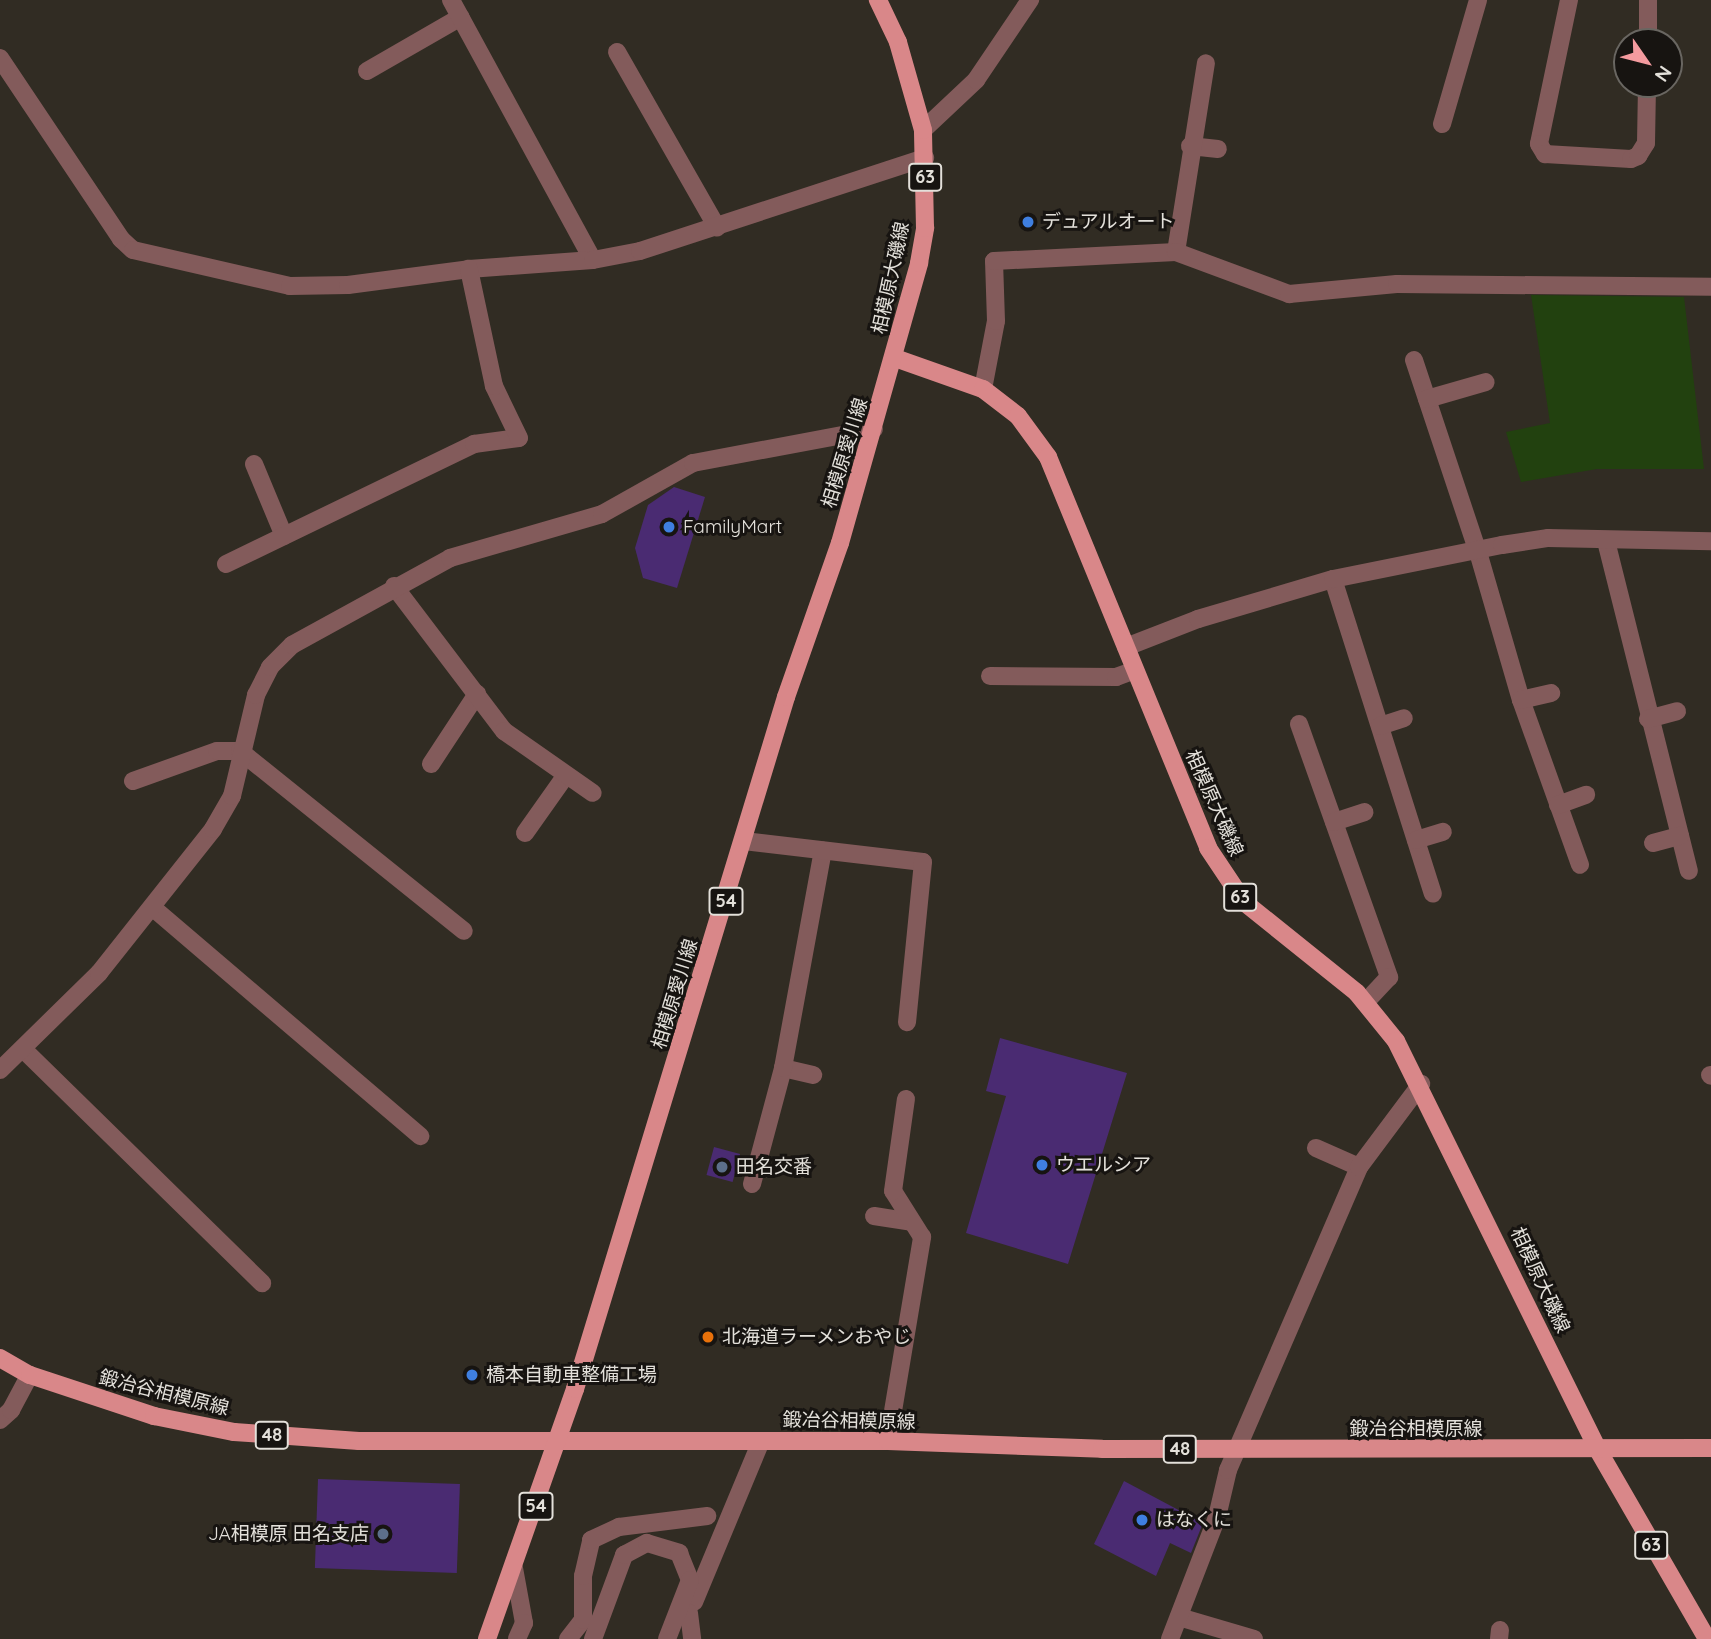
<!DOCTYPE html>
<meta charset="utf-8">
<style>
body{margin:0}
#map{position:relative;width:1711px;height:1639px;overflow:hidden;background:#312c23;font-family:Quicksand,"Noto Sans JP",sans-serif}
div>[style]{position:absolute}
.green>*{inset:0;background:#22410f}
.building>*{inset:0;background:#4a2b72;transform-origin:0 0}
.service>*{height:18px;margin:-9px;padding:0 9px;transform-origin:9px;border-radius:9px;background:#835b5b}
.minor>*{height:18px;margin:-9px;padding:0 9px;transform-origin:9px;border-radius:9px;background:#835b5b}
.primary>*{height:18px;margin:-9px;padding:0 9px;transform-origin:9px;border-radius:9px;background:#d98789}
.dots>*{width:19px;height:19px;translate:-50% -50%;box-sizing:border-box;border:4px solid #171411;border-radius:50%}
span{translate:-50% -50%;white-space:nowrap;text-align:center;line-height:1.15;-webkit-text-stroke:6px #171411;paint-order:stroke}
.shield-label span{padding:2px 5px;background:#171411;border:2px solid;border-radius:5px;-webkit-text-stroke-width:0}
.shield-label{font-size:18px;color:#e3e0da;font-weight:700}
.poi-label{font-size:19px;color:#e3e0da}
.left{translate:0 -50%;text-align:left}
.right{translate:-100% -50%;text-align:right}
.street-label{font-size:19px;color:#e3e0da}
.north{position:absolute;left:1613px;top:28px;width:70px;height:70px;box-sizing:border-box;background:#171411;border:2px solid #696661;border-radius:50%;rotate:125deg;font-size:19px;font-weight:700;line-height:28px;text-align:center;color:#e3e0da}
.north::after{content:'';display:block;margin:auto;width:24px;height:32px;background:#f49b9f;clip-path:polygon(50% 0,100% 100%,50% 72%,0 100%)}
</style>
<div id="map">
<div class="green">
<div style="clip-path:polygon(1531px 295px,1684px 297px,1704px 469px,1597px 469px,1521px 482px,1506px 432px,1550px 423px)"></div>
</div>
<div class="building">
<div style="clip-path:polygon(674px 487px,705px 497px,677px 588px,643px 578px,635px 548px,648px 505px)"></div>
<div style="clip-path:polygon(1000px 1038px,1127px 1073px,1068px 1264px,966px 1233px,1006px 1096px,986px 1091px)"></div>
<div style="left:714px;top:1147px;width:27px;height:29px;rotate:15deg"></div>
<div style="left:318px;top:1479px;width:142px;height:89px;rotate:2deg"></div>
<div style="clip-path:polygon(1124px 1481px,1203px 1523px,1191px 1553px,1170px 1543px,1156px 1576px,1094px 1544px)"></div>
</div>
<div class="service">
<div style="left:617px;top:52px;width:202px;rotate:60.3deg"></div>
<div style="left:367px;top:71px;width:108px;rotate:-29.9deg"></div>
<div style="left:1190px;top:146px;width:28px;rotate:6deg"></div>
<div style="left:1176px;top:252px;width:191px;rotate:-81deg"></div>
<div style="left:1414px;top:360px;width:202px;rotate:71.6deg"></div>
<div style="left:1478px;top:552px;width:154px;rotate:73.8deg"></div>
<div style="left:1521px;top:700px;width:175px;rotate:70.3deg"></div>
<div style="left:1427px;top:399px;width:61px;rotate:-16.1deg"></div>
<div style="left:254px;top:464px;width:78px;rotate:67.4deg"></div>
<div style="left:1606px;top:541px;width:340px;rotate:75.9deg"></div>
<div style="left:1333px;top:579px;width:330px;rotate:72.4deg"></div>
<div style="left:990px;top:676px;width:126px;rotate:0.5deg"></div>
<div style="left:1116px;top:677px;width:20px;rotate:-20deg"></div>
<div style="left:1521px;top:700px;width:31px;rotate:-13deg"></div>
<div style="left:1648px;top:719px;width:30px;rotate:-15deg"></div>
<div style="left:1299px;top:724px;width:269px;rotate:70.4deg"></div>
<div style="left:1389px;top:977px;width:34px;rotate:133deg"></div>
<div style="left:1380px;top:726px;width:25px;rotate:-18deg"></div>
<div style="left:431px;top:764px;width:84px;rotate:-56.7deg"></div>
<div style="left:1558px;top:805px;width:30px;rotate:-20deg"></div>
<div style="left:1334px;top:822px;width:32px;rotate:-18deg"></div>
<div style="left:525px;top:833px;width:71px;rotate:-54.7deg"></div>
<div style="left:1416px;top:840px;width:28px;rotate:-17deg"></div>
<div style="left:1653px;top:843px;width:28px;rotate:-15deg"></div>
<div style="left:152px;top:907px;width:353px;rotate:40.5deg"></div>
<div style="left:25px;top:1051px;width:332px;rotate:44.4deg"></div>
<div style="left:783px;top:1068px;width:31px;rotate:13deg"></div>
<div style="left:1710px;top:1075px;width:1px;rotate:45deg"></div>
<div style="left:1316px;top:1148px;width:47px;rotate:23.8deg"></div>
<div style="left:752px;top:1184px;width:120px;rotate:-75deg"></div>
<div style="left:783px;top:1068px;width:221px;rotate:-79.6deg"></div>
<div style="left:874px;top:1216px;width:38px;rotate:9deg"></div>
<div style="left:514px;top:1568px;width:56px;rotate:79.7deg"></div>
<div style="left:524px;top:1623px;width:17px;rotate:114deg"></div>
<div style="left:694px;top:1602px;width:174px;rotate:-67.4deg"></div>
<div style="left:689px;top:1613px;width:26px;rotate:83deg"></div>
<div style="left:1179px;top:1617px;width:78px;rotate:16.3deg"></div>
<div style="left:568px;top:1639px;width:24px;rotate:-52deg"></div>
<div style="left:583px;top:1620px;width:44px;rotate:-90deg"></div>
<div style="left:583px;top:1576px;width:37px;rotate:-77deg"></div>
<div style="left:591px;top:1540px;width:31px;rotate:-25deg"></div>
<div style="left:619px;top:1527px;width:89px;rotate:-7.1deg"></div>
<div style="left:593px;top:1639px;width:90px;rotate:-69.7deg"></div>
<div style="left:624px;top:1555px;width:26px;rotate:-28deg"></div>
<div style="left:647px;top:1543px;width:34px;rotate:17deg"></div>
<div style="left:679px;top:1553px;width:29px;rotate:68deg"></div>
<div style="left:690px;top:1580px;width:63px;rotate:111.3deg"></div>
</div>
<div class="minor">
<div style="left:451px;top:0;width:296px;rotate:61.4deg"></div>
<div style="left:1569px;top:0;width:147px;rotate:101.8deg"></div>
<div style="left:1539px;top:144px;width:12px;rotate:59deg"></div>
<div style="left:1545px;top:154px;width:86px;rotate:3.3deg"></div>
<div style="left:1631px;top:159px;width:8px;rotate:-23deg"></div>
<div style="left:1638px;top:156px;width:15px;rotate:-58deg"></div>
<div style="left:1646px;top:143px;width:59px;rotate:-89deg"></div>
<div style="left:1648px;top:42px;width:42px;rotate:-90deg"></div>
<div style="left:0;top:58px;width:218px;rotate:56.2deg"></div>
<div style="left:121px;top:239px;width:16px;rotate:43deg"></div>
<div style="left:133px;top:250px;width:161px;rotate:12.9deg"></div>
<div style="left:290px;top:286px;width:58px;rotate:-1deg"></div>
<div style="left:348px;top:285px;width:122px;rotate:-7.5deg"></div>
<div style="left:469px;top:269px;width:124px;rotate:-4.2deg"></div>
<div style="left:593px;top:260px;width:48px;rotate:-10.8deg"></div>
<div style="left:640px;top:251px;width:300px;rotate:-18.1deg"></div>
<div style="left:1442px;top:124px;width:129px;rotate:-73.8deg"></div>
<div style="left:923px;top:130px;width:73px;rotate:-43.3deg"></div>
<div style="left:976px;top:80px;width:97px;rotate:-56deg"></div>
<div style="left:983px;top:389px;width:69px;rotate:-79.2deg"></div>
<div style="left:996px;top:321px;width:60px;rotate:-91.9deg"></div>
<div style="left:994px;top:261px;width:182px;rotate:-2.8deg"></div>
<div style="left:1176px;top:252px;width:121px;rotate:20.4deg"></div>
<div style="left:1289px;top:294px;width:108px;rotate:-5.3deg"></div>
<div style="left:1397px;top:284px;width:314px;rotate:0.5deg"></div>
<div style="left:226px;top:564px;width:276px;rotate:-25.8deg"></div>
<div style="left:474px;top:444px;width:45px;rotate:-7.6deg"></div>
<div style="left:519px;top:438px;width:58px;rotate:-115.7deg"></div>
<div style="left:494px;top:386px;width:120px;rotate:-102.1deg"></div>
<div style="left:394px;top:586px;width:182px;rotate:52.8deg"></div>
<div style="left:504px;top:731px;width:108px;rotate:34.9deg"></div>
<div style="left:1126px;top:647px;width:77px;rotate:-21.3deg"></div>
<div style="left:1198px;top:619px;width:141px;rotate:-16.5deg"></div>
<div style="left:1333px;top:579px;width:172px;rotate:-11.4deg"></div>
<div style="left:1502px;top:545px;width:47px;rotate:-8.7deg"></div>
<div style="left:1548px;top:538px;width:163px;rotate:1.1deg"></div>
<div style="left:133px;top:781px;width:89px;rotate:-19.7deg"></div>
<div style="left:217px;top:751px;width:23px"></div>
<div style="left:240px;top:751px;width:287px;rotate:38.8deg"></div>
<div style="left:744px;top:841px;width:180px;rotate:6.7deg"></div>
<div style="left:923px;top:862px;width:161px;rotate:95.7deg"></div>
<div style="left:0;top:1070px;width:139px;rotate:-44.4deg"></div>
<div style="left:99px;top:973px;width:184px;rotate:-51.6deg"></div>
<div style="left:213px;top:829px;width:38px;rotate:-60deg"></div>
<div style="left:232px;top:796px;width:104px;rotate:-76.6deg"></div>
<div style="left:256px;top:695px;width:31px;rotate:-63deg"></div>
<div style="left:270px;top:667px;width:31px;rotate:-45deg"></div>
<div style="left:292px;top:645px;width:180px;rotate:-28.8deg"></div>
<div style="left:450px;top:558px;width:158px;rotate:-16.1deg"></div>
<div style="left:602px;top:514px;width:104px;rotate:-29.3deg"></div>
<div style="left:693px;top:463px;width:184px;rotate:-10.6deg"></div>
<div style="left:0;top:1420px;width:15px;rotate:-42deg"></div>
<div style="left:11px;top:1410px;width:40px;rotate:-62deg"></div>
<div style="left:888px;top:1441px;width:207px;rotate:-80.5deg"></div>
<div style="left:922px;top:1237px;width:54px;rotate:-122.2deg"></div>
<div style="left:893px;top:1191px;width:93px;rotate:-82deg"></div>
<div style="left:1170px;top:1639px;width:131px;rotate:-68.9deg"></div>
<div style="left:1217px;top:1517px;width:48px;rotate:-76.8deg"></div>
<div style="left:1228px;top:1470px;width:330px;rotate:-66.6deg"></div>
<div style="left:1359px;top:1167px;width:104px;rotate:-53.2deg"></div>
<div style="left:1499px;top:1639px;width:9px;rotate:-84deg"></div>
</div>
<div class="primary">
<div style="left:895px;top:358px;width:93px;rotate:19.4deg"></div>
<div style="left:983px;top:389px;width:44px;rotate:37.6deg"></div>
<div style="left:1018px;top:416px;width:51px;rotate:53.8deg"></div>
<div style="left:1048px;top:457px;width:422px;rotate:67.7deg"></div>
<div style="left:1208px;top:848px;width:65px;rotate:56.3deg"></div>
<div style="left:1244px;top:902px;width:145px;rotate:38.8deg"></div>
<div style="left:1357px;top:993px;width:62px;rotate:50.9deg"></div>
<div style="left:1396px;top:1041px;width:456px;rotate:63.7deg"></div>
<div style="left:1598px;top:1450px;width:218px;rotate:60deg"></div>
<div style="left:0;top:1358px;width:34px;rotate:30deg"></div>
<div style="left:30px;top:1375px;width:131px;rotate:18.3deg"></div>
<div style="left:154px;top:1416px;width:82px;rotate:11.3deg"></div>
<div style="left:234px;top:1432px;width:125px;rotate:4.1deg"></div>
<div style="left:359px;top:1441px;width:529px"></div>
<div style="left:888px;top:1441px;width:214px;rotate:2.1deg"></div>
<div style="left:1102px;top:1449px;width:609px;rotate:-0.09deg"></div>
<div style="left:487px;top:1639px;width:265px;rotate:-70.6deg"></div>
<div style="left:575px;top:1389px;width:723px;rotate:-73.04deg"></div>
<div style="left:786px;top:697px;width:163px;rotate:-70.7deg"></div>
<div style="left:840px;top:543px;width:291px;rotate:-74.2deg"></div>
<div style="left:919px;top:263px;width:36px;rotate:-80deg"></div>
<div style="left:925px;top:228px;width:98px;rotate:-91.2deg"></div>
<div style="left:923px;top:130px;width:91px;rotate:-105.9deg"></div>
<div style="left:898px;top:42px;width:47px;rotate:-115.5deg"></div>
</div>
<div class="dots">
<div style="left:1028px;top:222px;background:#3f7fe0"></div>
<div style="left:669px;top:527px;background:#3f7fe0"></div>
<div style="left:1042px;top:1165px;background:#3f7fe0"></div>
<div style="left:722px;top:1167px;background:#5c6f8a"></div>
<div style="left:708px;top:1337px;background:#e8710a"></div>
<div style="left:472px;top:1375px;background:#3f7fe0"></div>
<div style="left:1142px;top:1520px;background:#3f7fe0"></div>
<div style="left:383px;top:1534px;background:#5c6f8a"></div>
</div>
<div class="shield-label">
<span style="left:925px;top:177px">63</span>
<span style="left:1240px;top:897px">63</span>
<span style="left:726px;top:901px">54</span>
<span style="left:272px;top:1435px">48</span>
<span style="left:1180px;top:1449px">48</span>
<span style="left:536px;top:1506px">54</span>
<span style="left:1651px;top:1545px">63</span>
</div>
<div class="poi-label">
<span class="left" style="left:1042px;top:222px">デュアルオート</span>
<span class="left" style="left:683px;top:527px">FamilyMart</span>
<span class="left" style="left:1056px;top:1165px">ウエルシア</span>
<span class="left" style="left:736px;top:1167px">田名交番</span>
<span class="left" style="left:722px;top:1337px">北海道ラーメンおやじ</span>
<span class="left" style="left:486px;top:1375px">橋本自動車整備工場</span>
<span class="left" style="left:1156px;top:1520px">はなくに</span>
<span class="right" style="left:369px;top:1534px">JA相模原 田名支店</span>
</div>
<div class="street-label">
<span style="left:891px;top:278px;rotate:-78deg">相模原大磯線</span>
<span style="left:845px;top:453px;rotate:-73deg">相模原愛川線</span>
<span style="left:1214px;top:803px;rotate:66deg">相模原大磯線</span>
<span style="left:675px;top:994px;rotate:-73deg">相模原愛川線</span>
<span style="left:1540px;top:1280px;rotate:65deg">相模原大磯線</span>
<span style="left:164px;top:1393px;rotate:14deg">鍛冶谷相模原線</span>
<span style="left:849px;top:1421px;rotate:1deg">鍛冶谷相模原線</span>
<span style="left:1416px;top:1429px">鍛冶谷相模原線</span>
</div>
<div class="north">N</div>
</div>
